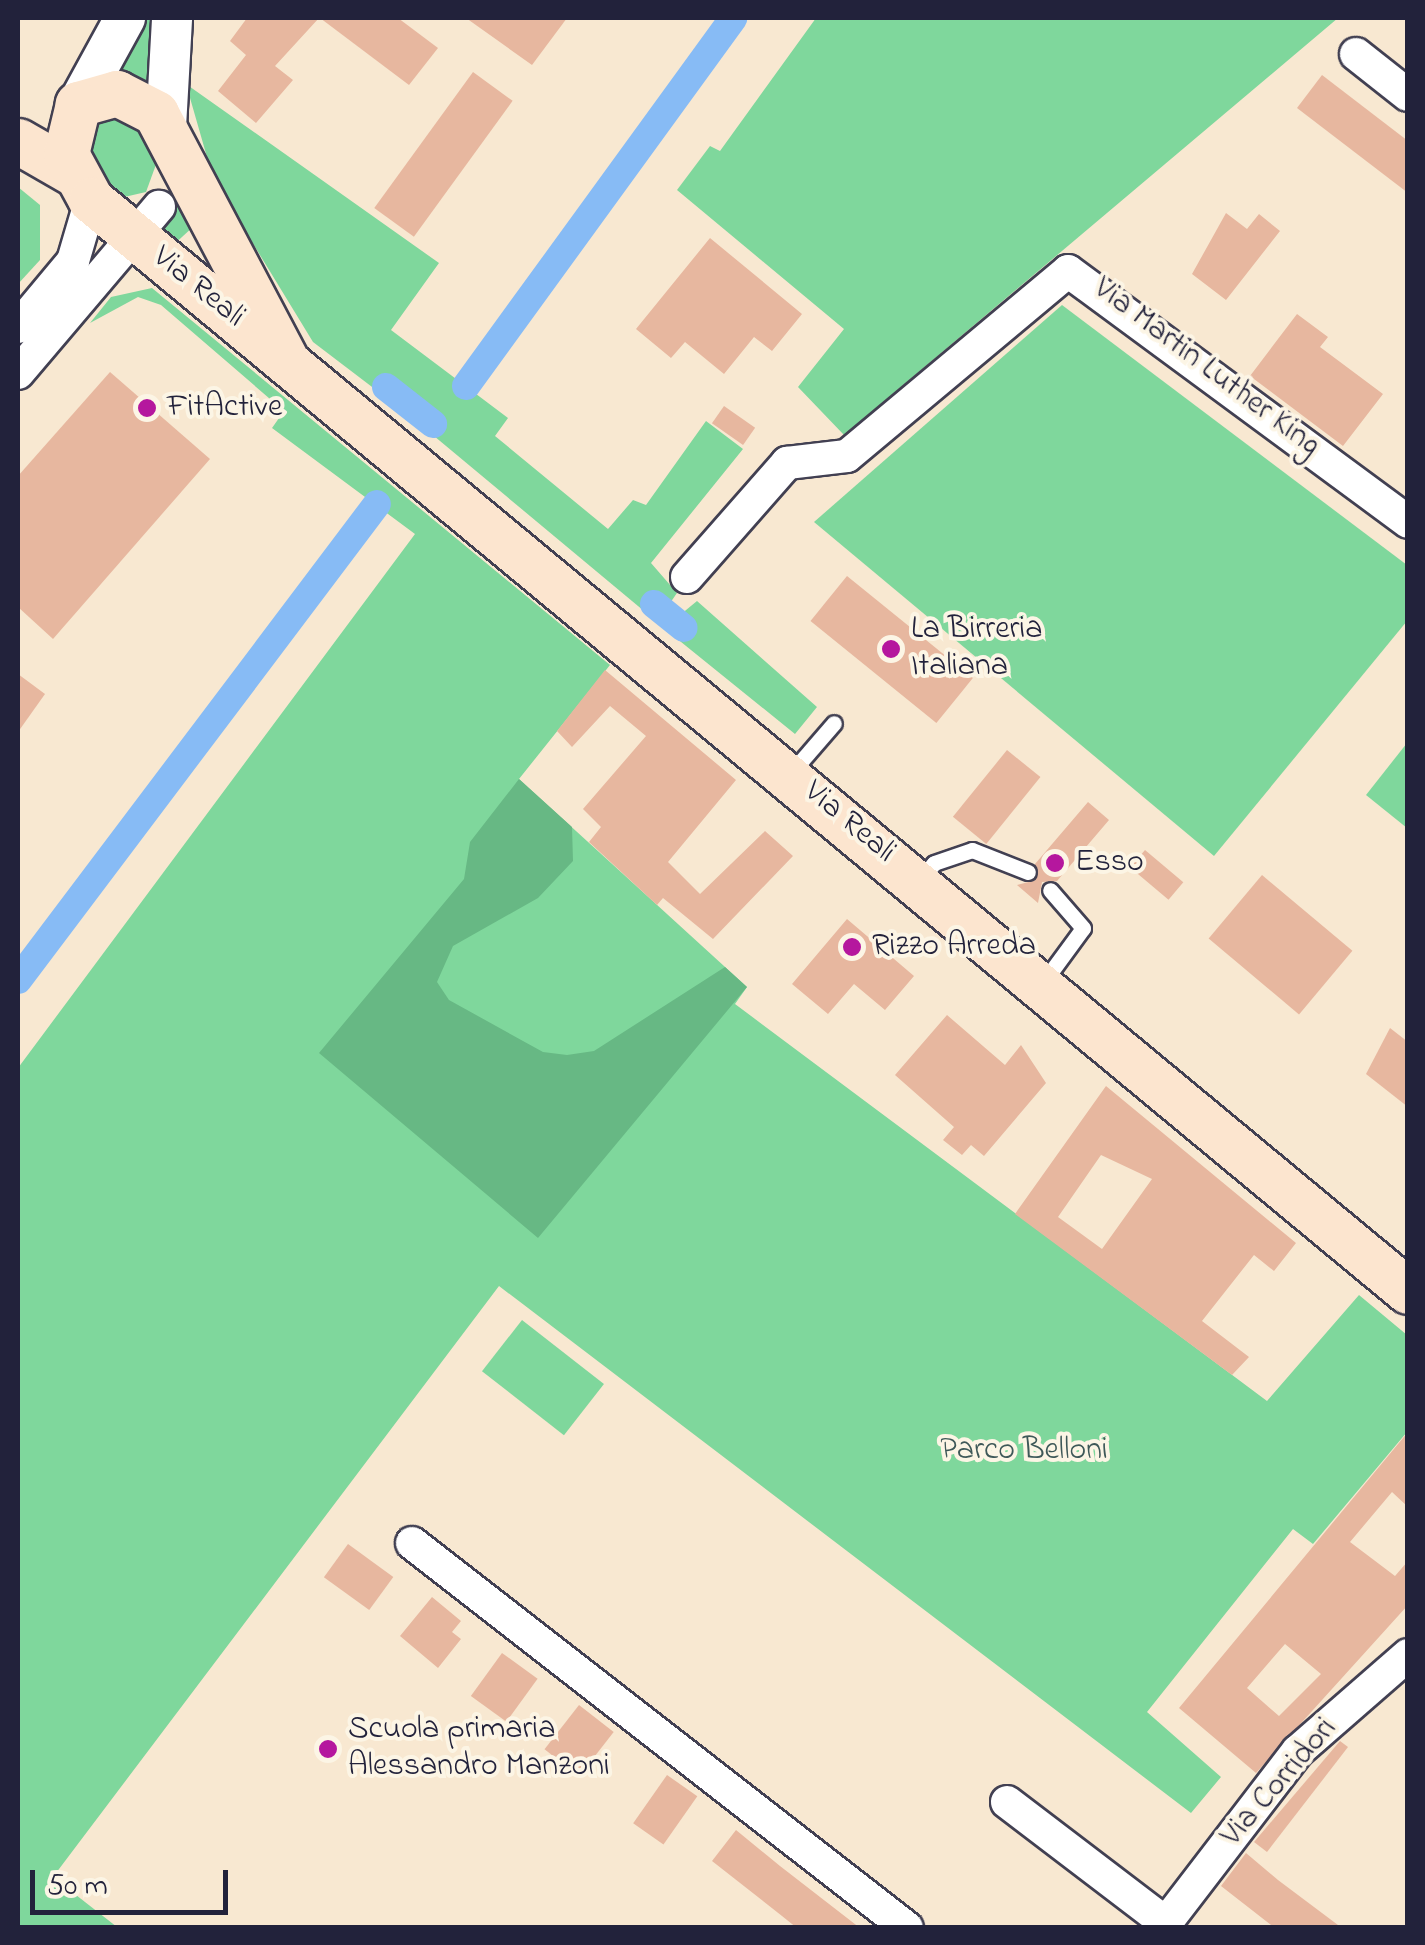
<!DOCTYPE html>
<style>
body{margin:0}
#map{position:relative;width:1425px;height:1945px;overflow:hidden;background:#f8e8d1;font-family:"Indie Flower",sans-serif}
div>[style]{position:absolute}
.green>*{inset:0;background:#7fd79c;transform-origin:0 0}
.forest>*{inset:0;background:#67b884}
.stream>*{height:8px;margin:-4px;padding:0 4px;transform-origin:4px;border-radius:4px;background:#87bbf5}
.canal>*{height:28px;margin:-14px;padding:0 14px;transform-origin:14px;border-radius:14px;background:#87bbf5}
.building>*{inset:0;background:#e7b79f;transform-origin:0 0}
.roads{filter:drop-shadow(2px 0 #424052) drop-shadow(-2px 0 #424052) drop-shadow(0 2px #424052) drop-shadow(0 -2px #424052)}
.service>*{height:15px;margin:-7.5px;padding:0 7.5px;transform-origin:7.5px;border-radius:7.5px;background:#fff}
.minor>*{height:32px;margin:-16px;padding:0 16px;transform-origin:16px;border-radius:16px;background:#fff}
.tertiary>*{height:40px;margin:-20px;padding:0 20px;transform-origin:20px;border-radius:20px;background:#fff}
.secondary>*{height:45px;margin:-22.5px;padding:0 22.5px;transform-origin:22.5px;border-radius:22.5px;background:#fce5cf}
.dots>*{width:28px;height:28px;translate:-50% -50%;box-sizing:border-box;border:5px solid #fcf5e5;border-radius:50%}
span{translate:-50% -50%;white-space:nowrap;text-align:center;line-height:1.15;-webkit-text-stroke:8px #fcf5e5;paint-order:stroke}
.street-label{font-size:32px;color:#22223b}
.poi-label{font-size:32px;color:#22223b}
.left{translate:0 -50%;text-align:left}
.park-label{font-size:32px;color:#3e5858}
.frame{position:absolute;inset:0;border:20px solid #22223b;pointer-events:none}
.scale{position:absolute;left:30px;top:1870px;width:198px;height:45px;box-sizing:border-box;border:5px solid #22223b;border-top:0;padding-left:12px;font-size:30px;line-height:35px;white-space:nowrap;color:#22223b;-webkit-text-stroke:8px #fcf5e5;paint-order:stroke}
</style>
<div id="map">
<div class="green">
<div style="clip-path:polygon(136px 18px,165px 18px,159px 90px,99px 76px)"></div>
<div style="clip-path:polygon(816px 18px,1338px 18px,844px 435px,798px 387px,844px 329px,677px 190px,710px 146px,720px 151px)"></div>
<div style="clip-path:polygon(186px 84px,439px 263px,391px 330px,508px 418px,495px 436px,608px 529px,633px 500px,646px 505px,706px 421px,743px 449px,651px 563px,677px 593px,668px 606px,654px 604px,656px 621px,428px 431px,437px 418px,391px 381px,380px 393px,313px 342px,213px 178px)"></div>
<div style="clip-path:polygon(100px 115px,137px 119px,158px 159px,146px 192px,120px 198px,91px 167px,86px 136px)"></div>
<div style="clip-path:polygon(18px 187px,40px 205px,40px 260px,18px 284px)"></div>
<div style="clip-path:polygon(179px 202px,194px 226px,170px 248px,154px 233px)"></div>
<div style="clip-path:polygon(152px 288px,610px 665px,519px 779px,747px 987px,735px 1004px,1267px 1401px,1359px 1295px,1407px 1335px,1407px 1432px,1313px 1544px,1293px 1529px,1147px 1712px,1221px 1777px,1191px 1813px,499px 1286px,53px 1877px,117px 1927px,18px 1927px,18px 1068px,415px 534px,272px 428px,284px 411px,161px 305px,138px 297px,90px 323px,111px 297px)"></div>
<div style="clip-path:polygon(1062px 305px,1407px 565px,1407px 621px,1214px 856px,814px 522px)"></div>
<div style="clip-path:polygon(697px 601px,817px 707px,795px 734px,665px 629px,684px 628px,680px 615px)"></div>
<div style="clip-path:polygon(1407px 743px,1407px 828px,1366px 795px)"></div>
<div style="left:522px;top:1320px;width:104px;height:65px;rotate:38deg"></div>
</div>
<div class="forest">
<div style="clip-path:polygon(519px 779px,572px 827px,573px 861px,538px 898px,453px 946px,437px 982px,449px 1000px,543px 1052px,567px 1055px,594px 1051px,725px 967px,747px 987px,538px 1238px,319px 1053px,464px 879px,470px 842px)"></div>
</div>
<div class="stream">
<div style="left:397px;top:396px;width:8px;rotate:-50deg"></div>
</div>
<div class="canal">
<div style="left:466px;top:386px;width:455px;rotate:-54deg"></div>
<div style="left:386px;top:387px;width:60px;rotate:38.2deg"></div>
<div style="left:654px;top:604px;width:38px;rotate:39deg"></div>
<div style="left:18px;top:980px;width:596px;rotate:-52.98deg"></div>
</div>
<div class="building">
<div style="clip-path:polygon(247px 18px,319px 18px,275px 66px,293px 80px,256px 123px,218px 91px,246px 55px,230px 41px)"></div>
<div style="clip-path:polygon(320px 18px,398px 18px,438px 48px,409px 85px)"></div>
<div style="clip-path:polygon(466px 18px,567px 18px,532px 65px)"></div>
<div style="left:473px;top:72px;width:49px;height:168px;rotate:36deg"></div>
<div style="clip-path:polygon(1322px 75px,1408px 141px,1408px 193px,1297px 108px)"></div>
<div style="clip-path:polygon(1226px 213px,1247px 229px,1259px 214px,1280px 231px,1226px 300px,1192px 274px)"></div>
<div style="clip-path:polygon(710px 238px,802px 314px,772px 351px,754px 337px,724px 374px,685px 342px,671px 358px,636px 329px)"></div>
<div style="clip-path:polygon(1297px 314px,1328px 337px,1320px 347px,1383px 394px,1343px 446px,1250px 376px)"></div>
<div style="clip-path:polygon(110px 372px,210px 459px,53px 639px,18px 607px,18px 476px)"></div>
<div style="left:724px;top:406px;width:38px;height:21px;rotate:35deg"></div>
<div style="left:847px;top:576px;width:162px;height:58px;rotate:39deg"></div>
<div style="clip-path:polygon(605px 670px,736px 780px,668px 862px,700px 894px,765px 831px,793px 856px,713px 939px,663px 898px,657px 905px,589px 842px,601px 827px,583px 809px,646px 736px,610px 706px,572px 747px,557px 731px)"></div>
<div style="clip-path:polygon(18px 674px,45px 694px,18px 732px)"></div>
<div style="left:1007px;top:750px;width:43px;height:86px;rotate:39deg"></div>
<div style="clip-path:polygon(1088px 802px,1109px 820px,1057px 881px,1042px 882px,1038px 903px,1017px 885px,1036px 880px,1035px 864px)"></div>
<div style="left:1145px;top:850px;width:50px;height:23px;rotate:40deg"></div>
<div style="left:1262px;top:875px;width:118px;height:83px;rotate:40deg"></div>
<div style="clip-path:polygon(847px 919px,914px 976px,885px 1010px,854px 984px,828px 1014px,792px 984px)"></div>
<div style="clip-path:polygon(947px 1015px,1005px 1065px,1021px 1045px,1046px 1083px,984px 1156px,971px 1145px,962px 1155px,943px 1140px,954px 1127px,895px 1075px)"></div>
<div style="clip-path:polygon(1390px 1028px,1408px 1042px,1408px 1107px,1366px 1074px)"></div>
<div style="clip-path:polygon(evenodd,1106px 1086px,1296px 1243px,1274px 1271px,1254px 1255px,1202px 1321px,1249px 1357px,1232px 1375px,1015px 1214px,1106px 1086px,1101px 1155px,1152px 1179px,1102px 1249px,1058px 1217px,1101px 1155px)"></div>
<div style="clip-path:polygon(evenodd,1408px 1432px,1408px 1507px,1392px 1492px,1350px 1542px,1395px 1576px,1408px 1561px,1408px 1605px,1256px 1773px,1179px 1708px,1408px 1432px,1285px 1644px,1321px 1674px,1279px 1716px,1247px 1688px,1285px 1644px)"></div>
<div style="left:348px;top:1544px;width:56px;height:41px;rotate:36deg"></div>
<div style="clip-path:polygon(432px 1597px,461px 1621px,452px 1632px,461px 1639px,438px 1668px,400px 1636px)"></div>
<div style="left:502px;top:1653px;width:44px;height:53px;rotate:36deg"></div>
<div style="left:579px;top:1705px;width:44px;height:56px;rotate:38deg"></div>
<div style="clip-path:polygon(1340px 1741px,1348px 1747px,1267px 1852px,1254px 1842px)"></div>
<div style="left:667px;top:1775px;width:37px;height:59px;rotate:35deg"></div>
<div style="clip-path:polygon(736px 1830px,780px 1866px,860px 1928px,797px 1928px,782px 1916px,712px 1861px)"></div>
<div style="clip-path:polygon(1246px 1853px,1278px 1880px,1342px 1928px,1275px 1928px,1221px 1886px)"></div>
</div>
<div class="roads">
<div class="service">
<div style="left:790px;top:774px;width:67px;rotate:-49.2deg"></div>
<div style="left:919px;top:881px;width:23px;rotate:-50deg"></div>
<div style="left:934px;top:863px;width:40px;rotate:-18.9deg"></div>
<div style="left:972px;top:850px;width:60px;rotate:21.4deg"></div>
<div style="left:1042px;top:984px;width:69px;rotate:-53.8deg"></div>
<div style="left:1083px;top:928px;width:50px;rotate:-131deg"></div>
</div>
<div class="minor">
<div style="left:1356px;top:54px;width:66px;rotate:38.3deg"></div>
<div style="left:18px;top:327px;width:86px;rotate:-50.2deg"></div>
<div style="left:73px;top:261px;width:64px;rotate:-73.6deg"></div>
<div style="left:18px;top:373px;width:218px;rotate:-49.7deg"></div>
<div style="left:687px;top:577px;width:152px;rotate:-48.7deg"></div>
<div style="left:787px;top:463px;width:60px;rotate:-6.7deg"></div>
<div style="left:847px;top:456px;width:288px;rotate:-39.9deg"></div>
<div style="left:1068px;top:271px;width:423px;rotate:36.4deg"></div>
<div style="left:412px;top:1543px;width:627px;rotate:37.87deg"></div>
<div style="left:1007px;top:1802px;width:200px;rotate:37.3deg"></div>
<div style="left:1162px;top:1928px;width:223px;rotate:-52.5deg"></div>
<div style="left:1298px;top:1751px;width:146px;rotate:-41.1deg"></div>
</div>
<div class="tertiary">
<div style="left:78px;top:104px;width:98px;rotate:-61.3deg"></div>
<div style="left:166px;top:127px;width:109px;rotate:-86.8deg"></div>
</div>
<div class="secondary">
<div style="left:18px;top:141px;width:62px;rotate:29.9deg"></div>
<div style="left:286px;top:360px;width:279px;rotate:-117.8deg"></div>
<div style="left:156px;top:113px;width:44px;rotate:-152.9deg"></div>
<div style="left:117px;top:93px;width:41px;rotate:164.2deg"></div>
<div style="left:78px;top:104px;width:51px;rotate:103.5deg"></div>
<div style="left:66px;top:154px;width:52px;rotate:61.5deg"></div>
<div style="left:91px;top:200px;width:1710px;rotate:39.64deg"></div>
</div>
</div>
<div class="dots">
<div style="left:147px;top:408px;background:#b5179e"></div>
<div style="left:891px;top:649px;background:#b5179e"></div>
<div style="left:1055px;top:863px;background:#b5179e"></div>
<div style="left:852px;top:947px;background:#b5179e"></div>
<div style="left:328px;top:1749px;background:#b5179e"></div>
</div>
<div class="street-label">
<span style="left:198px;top:288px;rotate:39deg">Via Reali</span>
<span style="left:1206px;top:368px;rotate:37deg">Via Martin Luther King</span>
<span style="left:849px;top:823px;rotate:40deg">Via Reali</span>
<span style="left:1280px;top:1783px;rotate:-49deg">Via Corridori</span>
</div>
<div class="poi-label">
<span class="left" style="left:167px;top:408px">FitActive</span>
<span class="left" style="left:911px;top:649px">La Birreria<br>Italiana</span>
<span class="left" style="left:1075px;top:863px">Esso</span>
<span class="left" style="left:872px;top:947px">Rizzo Arreda</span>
<span class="left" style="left:348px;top:1749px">Scuola primaria<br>Alessandro Manzoni</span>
</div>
<div class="park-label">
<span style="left:1024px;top:1451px">Parco Belloni</span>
</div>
<div class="frame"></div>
<div class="scale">50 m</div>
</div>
